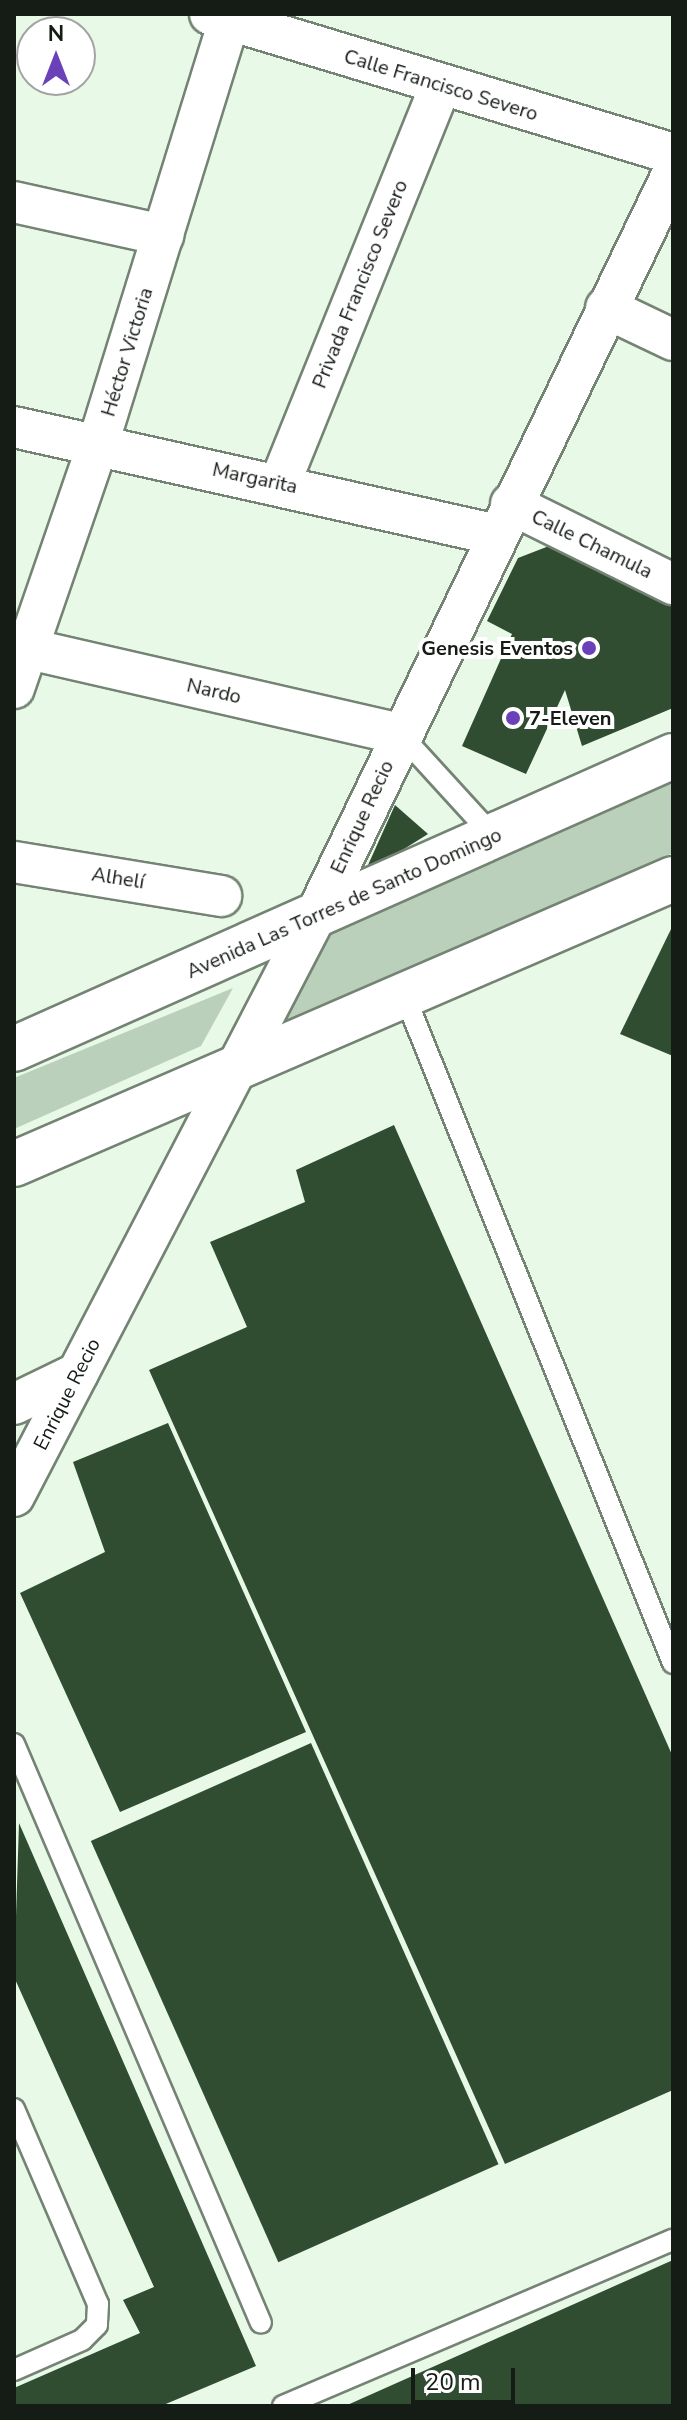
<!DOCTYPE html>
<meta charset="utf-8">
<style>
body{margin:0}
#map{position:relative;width:687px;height:2420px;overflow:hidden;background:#e8f9e8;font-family:"Nunito Sans",sans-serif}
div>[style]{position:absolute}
.green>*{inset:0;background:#bad0ba}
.building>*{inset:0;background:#304d32;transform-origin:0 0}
.roads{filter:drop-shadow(2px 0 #748374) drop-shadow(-2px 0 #748374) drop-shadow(0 2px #748374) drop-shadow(0 -2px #748374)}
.lane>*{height:20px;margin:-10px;padding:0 10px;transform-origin:10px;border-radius:10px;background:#fff}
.street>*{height:40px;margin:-20px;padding:0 20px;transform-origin:20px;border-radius:20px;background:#fff}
.secondary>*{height:44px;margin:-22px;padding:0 22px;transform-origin:22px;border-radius:22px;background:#fff}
.dots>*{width:22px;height:22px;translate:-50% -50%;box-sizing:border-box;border:4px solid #fff;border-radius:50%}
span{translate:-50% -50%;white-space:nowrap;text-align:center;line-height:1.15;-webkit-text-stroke:8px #fff;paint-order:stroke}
.street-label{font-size:20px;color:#151b15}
.poi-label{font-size:20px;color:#151b15;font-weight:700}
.right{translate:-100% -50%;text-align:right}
.left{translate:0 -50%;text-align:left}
.frame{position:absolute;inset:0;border:16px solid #151b15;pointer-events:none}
.north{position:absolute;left:16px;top:16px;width:80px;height:80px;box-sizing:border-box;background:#fff;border:2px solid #a1a4a1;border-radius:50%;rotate:0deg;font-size:22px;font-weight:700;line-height:32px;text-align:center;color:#151b15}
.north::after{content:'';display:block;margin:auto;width:28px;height:36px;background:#6b41b9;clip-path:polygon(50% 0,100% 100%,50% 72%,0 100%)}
.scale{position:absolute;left:411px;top:2368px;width:104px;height:36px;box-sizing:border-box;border:4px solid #151b15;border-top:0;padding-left:10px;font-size:24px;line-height:28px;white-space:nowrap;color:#151b15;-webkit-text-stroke:6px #fff;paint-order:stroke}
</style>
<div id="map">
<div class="green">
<div style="clip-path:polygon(673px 768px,673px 853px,271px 1031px,332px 922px)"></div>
<div style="clip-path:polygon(233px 988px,201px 1046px,14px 1129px,14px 1078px)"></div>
</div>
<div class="building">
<div style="clip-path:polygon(549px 546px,673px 605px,673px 708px,582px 746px,565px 690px,526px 774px,462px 746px,512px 634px,487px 621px,518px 558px)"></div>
<div style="clip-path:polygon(395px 805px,428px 834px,364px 874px)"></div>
<div style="clip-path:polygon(673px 925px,673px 1056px,620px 1034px)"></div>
<div style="clip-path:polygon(394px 1125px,673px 1757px,673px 2090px,505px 2164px,149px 1370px,247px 1327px,210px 1242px,305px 1202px,296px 1170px)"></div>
<div style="clip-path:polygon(168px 1423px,306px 1732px,120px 1812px,20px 1593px,105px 1552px,73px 1462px)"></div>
<div style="left:311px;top:1743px;width:461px;height:241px;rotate:66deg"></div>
<div style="clip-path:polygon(19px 1823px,256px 2366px,161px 2406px,14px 2406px,14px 2388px,140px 2333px,123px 2300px,154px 2287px,14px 1977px)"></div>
<div style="clip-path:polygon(673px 2260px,673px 2406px,345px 2406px)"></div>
</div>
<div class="roads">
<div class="lane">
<div style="left:400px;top:734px;width:138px;rotate:47.6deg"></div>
<div style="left:404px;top:994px;width:721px;rotate:68.1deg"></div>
<div style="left:14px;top:1744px;width:629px;rotate:66.9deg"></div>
<div style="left:14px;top:2109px;width:212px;rotate:66.7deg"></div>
<div style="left:98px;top:2304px;width:21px;rotate:93deg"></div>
<div style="left:97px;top:2325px;width:21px;rotate:135deg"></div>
<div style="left:82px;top:2340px;width:74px;rotate:156.2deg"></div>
<div style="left:283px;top:2406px;width:424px;rotate:-23.1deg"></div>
</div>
<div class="street">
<div style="left:210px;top:14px;width:484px;rotate:16.8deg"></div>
<div style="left:14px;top:202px;width:153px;rotate:12.5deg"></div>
<div style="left:606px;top:308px;width:74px;rotate:25.5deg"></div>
<div style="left:14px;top:427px;width:492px;rotate:12.6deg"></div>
<div style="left:280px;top:483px;width:428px;rotate:-68deg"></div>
<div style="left:511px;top:504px;width:181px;rotate:26.3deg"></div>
<div style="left:29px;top:649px;width:381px;rotate:12.9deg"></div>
<div style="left:14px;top:688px;width:258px;rotate:-71deg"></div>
<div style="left:98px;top:444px;width:450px;rotate:-72.8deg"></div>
<div style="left:14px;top:862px;width:210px;rotate:9.3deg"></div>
<div style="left:14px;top:1404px;width:71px;rotate:-25.8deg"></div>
<div style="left:14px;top:1496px;width:655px;rotate:-62.53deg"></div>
<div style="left:316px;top:915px;width:823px;rotate:-64.31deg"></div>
</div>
<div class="secondary">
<div style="left:14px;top:1049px;width:721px;rotate:-23.97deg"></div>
<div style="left:14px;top:1164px;width:718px;rotate:-23.39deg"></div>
</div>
</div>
<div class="dots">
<div style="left:589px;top:648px;background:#6b41b9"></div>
<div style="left:513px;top:718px;background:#6b41b9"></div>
</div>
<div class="street-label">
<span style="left:441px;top:85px;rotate:17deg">Calle Francisco Severo</span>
<span style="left:360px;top:284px;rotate:-68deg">Privada Francisco Severo</span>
<span style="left:127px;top:352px;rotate:-73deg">Héctor Victoria</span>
<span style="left:255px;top:478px;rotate:12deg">Margarita</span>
<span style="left:592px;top:544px;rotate:26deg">Calle Chamula</span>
<span style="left:214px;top:691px;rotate:13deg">Nardo</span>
<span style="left:362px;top:817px;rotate:-65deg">Enrique Recio</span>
<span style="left:118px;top:878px;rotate:9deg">Alhelí</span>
<span style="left:344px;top:903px;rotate:-24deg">Avenida Las Torres de Santo Domingo</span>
<span style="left:67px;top:1394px;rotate:-63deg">Enrique Recio</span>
</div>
<div class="poi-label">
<span class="right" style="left:573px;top:648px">Genesis Eventos</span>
<span class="left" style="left:529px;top:718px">7-Eleven</span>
</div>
<div class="frame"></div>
<div class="north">N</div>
<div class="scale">20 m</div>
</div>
